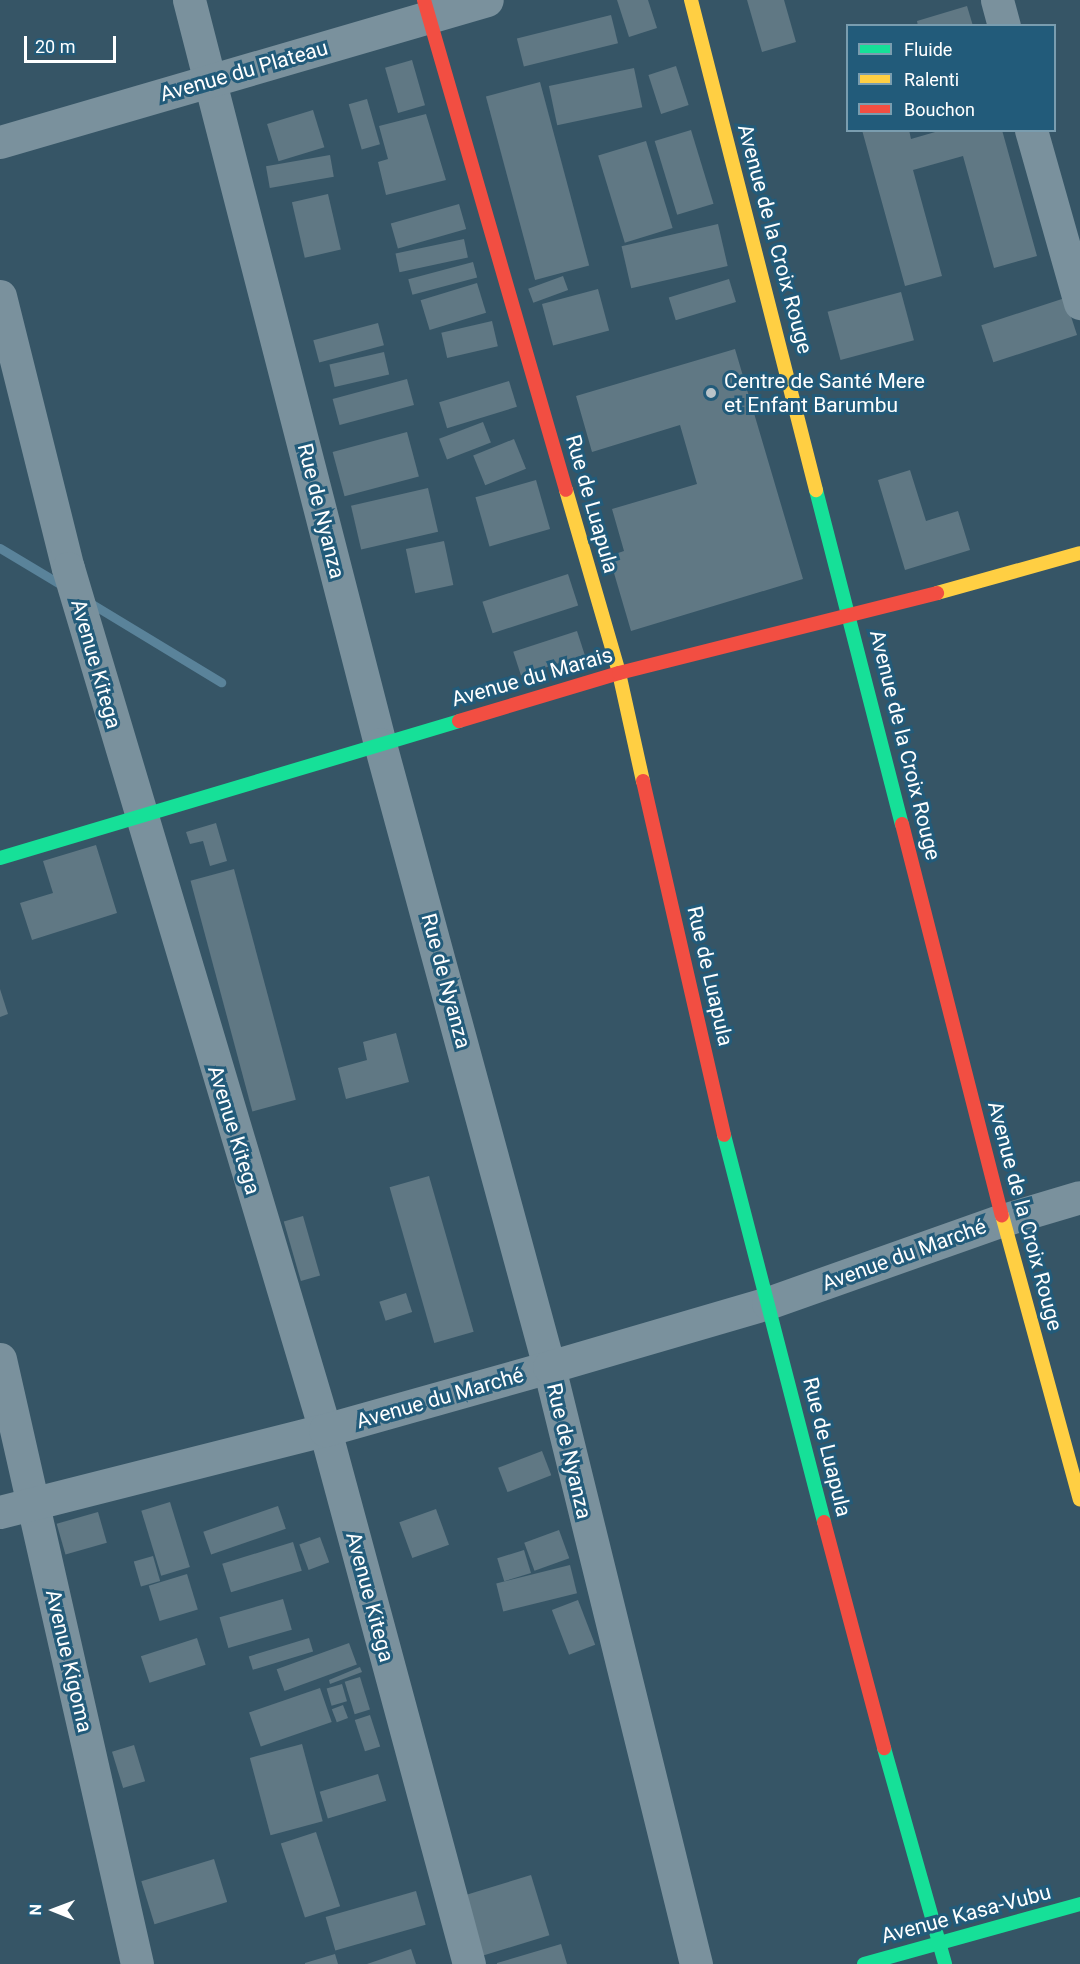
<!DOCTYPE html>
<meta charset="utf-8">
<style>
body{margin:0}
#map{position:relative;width:1080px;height:1964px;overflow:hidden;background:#365566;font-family:Roboto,sans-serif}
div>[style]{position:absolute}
.stream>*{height:9px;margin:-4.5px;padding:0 4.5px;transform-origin:4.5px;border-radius:4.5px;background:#5a839a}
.building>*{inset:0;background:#607884;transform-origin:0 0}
.street>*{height:33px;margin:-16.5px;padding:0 16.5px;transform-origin:16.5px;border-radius:16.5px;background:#7a919d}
.fast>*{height:14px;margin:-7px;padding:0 7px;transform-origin:7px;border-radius:7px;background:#16e098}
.slow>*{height:14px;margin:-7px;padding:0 7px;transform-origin:7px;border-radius:7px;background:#ffcf43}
.jam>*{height:14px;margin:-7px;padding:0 7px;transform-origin:7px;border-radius:7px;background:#f24e42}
.dots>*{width:16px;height:16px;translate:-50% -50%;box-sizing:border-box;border:3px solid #225b7a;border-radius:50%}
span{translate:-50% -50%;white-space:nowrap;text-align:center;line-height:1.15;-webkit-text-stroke:6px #225b7a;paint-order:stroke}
.street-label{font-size:21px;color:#fff}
.poi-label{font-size:21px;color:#fff}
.left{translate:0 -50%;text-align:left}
.legend{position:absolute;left:846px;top:24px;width:210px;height:108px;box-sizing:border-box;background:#225b7a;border:2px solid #7a9daf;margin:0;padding:8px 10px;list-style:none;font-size:18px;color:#fff}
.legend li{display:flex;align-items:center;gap:12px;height:30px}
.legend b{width:30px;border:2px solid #7a9daf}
.north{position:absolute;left:24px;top:1880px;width:60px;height:60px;-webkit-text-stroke:4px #225b7a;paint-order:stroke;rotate:271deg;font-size:16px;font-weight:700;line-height:24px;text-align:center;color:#fff}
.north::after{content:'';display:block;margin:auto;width:21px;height:27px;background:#fff;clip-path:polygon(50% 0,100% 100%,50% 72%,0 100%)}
.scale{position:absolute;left:24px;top:36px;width:92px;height:27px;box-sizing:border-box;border:3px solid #fff;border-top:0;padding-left:8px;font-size:18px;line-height:21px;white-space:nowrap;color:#fff;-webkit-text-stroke:4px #225b7a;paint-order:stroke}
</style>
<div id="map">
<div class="stream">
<div style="left:0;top:548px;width:76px;rotate:31deg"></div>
<div style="left:87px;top:601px;width:157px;rotate:31.2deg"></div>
</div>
<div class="building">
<div style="clip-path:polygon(617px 0,648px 0,657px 28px,629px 37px)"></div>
<div style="clip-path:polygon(747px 0,784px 0,796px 42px,762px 52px)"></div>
<div style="clip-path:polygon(967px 6px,973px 26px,918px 26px,917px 21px)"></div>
<div style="left:611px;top:15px;width:29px;height:97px;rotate:76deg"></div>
<div style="left:412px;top:60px;width:47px;height:28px;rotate:74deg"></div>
<div style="left:676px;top:66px;width:41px;height:29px;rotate:72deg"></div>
<div style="left:634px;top:68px;width:40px;height:87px;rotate:78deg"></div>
<div style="left:540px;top:82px;width:190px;height:56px;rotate:75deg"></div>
<div style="left:367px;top:99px;width:47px;height:19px;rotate:74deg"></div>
<div style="left:313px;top:110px;width:39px;height:48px;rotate:73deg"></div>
<div style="clip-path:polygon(426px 114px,446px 180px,386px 195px,378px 162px,388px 159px,379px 126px)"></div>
<div style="left:691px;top:130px;width:77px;height:38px;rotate:73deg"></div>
<div style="clip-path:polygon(862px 130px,909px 130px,911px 139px,942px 130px,1002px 130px,1037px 256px,994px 268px,963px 156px,913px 170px,942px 276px,905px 286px)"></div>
<div style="left:646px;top:141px;width:91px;height:50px;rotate:73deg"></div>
<div style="left:330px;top:155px;width:22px;height:65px;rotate:80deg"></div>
<div style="left:328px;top:194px;width:57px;height:37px;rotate:77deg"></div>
<div style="left:459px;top:204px;width:26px;height:71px;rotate:74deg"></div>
<div style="left:718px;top:224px;width:43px;height:99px;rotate:77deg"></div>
<div style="left:464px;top:239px;width:19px;height:70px;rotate:78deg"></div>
<div style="left:473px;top:262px;width:16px;height:67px;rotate:75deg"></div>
<div style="left:563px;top:276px;width:15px;height:37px;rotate:70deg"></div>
<div style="left:729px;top:279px;width:24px;height:63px;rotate:73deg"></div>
<div style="left:477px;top:283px;width:31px;height:59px;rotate:73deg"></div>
<div style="left:598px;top:289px;width:43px;height:58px;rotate:75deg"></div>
<div style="left:901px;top:292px;width:50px;height:76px;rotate:75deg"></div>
<div style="left:1065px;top:298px;width:39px;height:88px;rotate:72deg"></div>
<div style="left:492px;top:321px;width:26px;height:52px;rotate:77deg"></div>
<div style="left:378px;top:323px;width:23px;height:67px;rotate:75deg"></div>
<div style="clip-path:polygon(735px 349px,803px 579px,631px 631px,609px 556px,624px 551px,612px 509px,697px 484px,680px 425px,592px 452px,576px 396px)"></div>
<div style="left:384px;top:352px;width:23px;height:56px;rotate:77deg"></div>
<div style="left:407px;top:379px;width:27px;height:77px;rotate:75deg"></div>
<div style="left:509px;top:381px;width:27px;height:73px;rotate:73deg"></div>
<div style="left:483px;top:422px;width:22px;height:47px;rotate:69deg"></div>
<div style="left:407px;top:432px;width:46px;height:77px;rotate:75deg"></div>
<div style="left:514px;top:439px;width:32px;height:44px;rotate:68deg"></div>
<div style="clip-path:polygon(910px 470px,926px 521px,958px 511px,970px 550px,905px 570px,878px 480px)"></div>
<div style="left:536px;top:480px;width:51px;height:63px;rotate:74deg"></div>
<div style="left:428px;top:488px;width:45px;height:79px;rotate:77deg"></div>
<div style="left:444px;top:541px;width:45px;height:39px;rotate:78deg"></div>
<div style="left:568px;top:574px;width:33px;height:90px;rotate:72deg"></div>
<div style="left:577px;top:631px;width:25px;height:67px;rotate:72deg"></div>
<div style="clip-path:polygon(216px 823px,227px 861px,210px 866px,203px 841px,190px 844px,186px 832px)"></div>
<div style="clip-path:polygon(96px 845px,117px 913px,32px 940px,20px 903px,53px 893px,43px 861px)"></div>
<div style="left:234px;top:869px;width:239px;height:45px;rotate:75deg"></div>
<div style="clip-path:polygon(0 989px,8px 1014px,0 1017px)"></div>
<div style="clip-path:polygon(396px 1033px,409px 1082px,346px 1099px,338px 1068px,367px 1060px,363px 1042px)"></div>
<div style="left:429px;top:1176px;width:162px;height:41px;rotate:74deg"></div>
<div style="left:303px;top:1216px;width:62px;height:20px;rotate:74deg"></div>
<div style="left:406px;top:1293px;width:20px;height:28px;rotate:72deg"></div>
<div style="left:542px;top:1451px;width:26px;height:47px;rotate:69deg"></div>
<div style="left:170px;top:1502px;width:68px;height:30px;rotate:73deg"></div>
<div style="left:278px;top:1506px;width:24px;height:79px;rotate:71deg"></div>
<div style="left:436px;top:1509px;width:38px;height:39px;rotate:70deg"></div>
<div style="left:98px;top:1512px;width:32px;height:43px;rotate:74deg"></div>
<div style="left:559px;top:1530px;width:30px;height:37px;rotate:70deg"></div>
<div style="left:320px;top:1537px;width:27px;height:22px;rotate:70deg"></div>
<div style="left:293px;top:1542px;width:30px;height:74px;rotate:73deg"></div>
<div style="left:524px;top:1550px;width:24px;height:28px;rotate:73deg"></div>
<div style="left:153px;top:1556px;width:26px;height:20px;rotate:74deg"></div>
<div style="left:570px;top:1565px;width:29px;height:76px;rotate:76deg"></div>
<div style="left:187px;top:1574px;width:37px;height:40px;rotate:73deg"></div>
<div style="left:283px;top:1599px;width:32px;height:66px;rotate:74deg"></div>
<div style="left:578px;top:1600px;width:48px;height:28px;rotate:69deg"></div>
<div style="left:197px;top:1638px;width:28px;height:59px;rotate:72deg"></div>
<div style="left:309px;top:1638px;width:14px;height:63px;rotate:73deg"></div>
<div style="left:349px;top:1643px;width:23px;height:77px;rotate:70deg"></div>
<div style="clip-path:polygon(360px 1667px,362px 1672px,330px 1684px,329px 1680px)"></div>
<div style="left:360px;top:1677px;width:34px;height:16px;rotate:73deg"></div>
<div style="left:342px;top:1684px;width:18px;height:16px;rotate:74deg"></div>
<div style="left:320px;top:1688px;width:36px;height:75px;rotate:71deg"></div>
<div style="left:343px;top:1705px;width:14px;height:12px;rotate:69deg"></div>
<div style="left:370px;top:1715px;width:33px;height:16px;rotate:72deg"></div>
<div style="left:302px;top:1744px;width:80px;height:54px;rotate:75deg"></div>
<div style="left:134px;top:1745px;width:38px;height:23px;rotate:73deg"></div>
<div style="left:378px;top:1774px;width:28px;height:61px;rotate:73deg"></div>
<div style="left:316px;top:1832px;width:78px;height:37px;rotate:72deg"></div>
<div style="left:214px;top:1859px;width:45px;height:76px;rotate:73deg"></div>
<div style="left:531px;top:1875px;width:63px;height:70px;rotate:73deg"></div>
<div style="left:416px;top:1891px;width:35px;height:94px;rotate:74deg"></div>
<div style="clip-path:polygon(561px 1944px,567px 1964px,497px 1964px,497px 1963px)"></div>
<div style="clip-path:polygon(411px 1949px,416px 1964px,367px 1964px)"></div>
<div style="clip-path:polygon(335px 1954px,338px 1964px,305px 1964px,305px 1963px)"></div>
</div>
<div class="street">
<div style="left:189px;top:0;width:768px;rotate:75.6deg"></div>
<div style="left:380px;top:744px;width:646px;rotate:74.82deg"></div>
<div style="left:549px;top:1367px;width:615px;rotate:76.17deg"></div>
<div style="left:997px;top:0;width:27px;rotate:75deg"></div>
<div style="left:1031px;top:130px;width:180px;rotate:74.2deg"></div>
<div style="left:0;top:142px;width:507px;rotate:-16.26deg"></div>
<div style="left:0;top:296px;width:280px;rotate:76deg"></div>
<div style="left:68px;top:568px;width:899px;rotate:73.4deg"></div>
<div style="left:325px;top:1430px;width:553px;rotate:74.91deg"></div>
<div style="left:0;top:1359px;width:620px;rotate:77.24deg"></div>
<div style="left:0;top:1512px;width:335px;rotate:-14.2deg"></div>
<div style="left:325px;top:1430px;width:233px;rotate:-15.7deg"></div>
<div style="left:549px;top:1367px;width:228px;rotate:-16.3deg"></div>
<div style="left:768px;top:1303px;width:249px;rotate:-19.5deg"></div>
<div style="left:1003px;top:1220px;width:80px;rotate:-16.6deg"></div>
</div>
<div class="fast">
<div style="left:816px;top:490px;width:345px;rotate:75.6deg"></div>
<div style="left:0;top:858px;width:479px;rotate:-16.6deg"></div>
<div style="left:724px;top:1135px;width:400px;rotate:75.5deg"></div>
<div style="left:884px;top:1748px;width:224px;rotate:74.2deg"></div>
<div style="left:864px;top:1964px;width:224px;rotate:-15.5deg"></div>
</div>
<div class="slow">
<div style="left:691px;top:0;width:506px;rotate:75.69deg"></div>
<div style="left:566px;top:490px;width:191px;rotate:73.8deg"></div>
<div style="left:619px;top:673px;width:111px;rotate:77.5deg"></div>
<div style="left:937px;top:593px;width:148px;rotate:-15.6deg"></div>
<div style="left:1002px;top:1215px;width:295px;rotate:74.7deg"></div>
</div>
<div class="jam">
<div style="left:424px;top:0;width:510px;rotate:73.84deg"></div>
<div style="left:459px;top:721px;width:167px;rotate:-16.7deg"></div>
<div style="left:619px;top:673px;width:328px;rotate:-14.1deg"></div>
<div style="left:643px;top:781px;width:363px;rotate:77.1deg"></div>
<div style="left:902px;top:824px;width:404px;rotate:75.7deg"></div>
<div style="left:824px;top:1522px;width:234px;rotate:75.1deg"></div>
</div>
<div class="dots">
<div style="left:711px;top:393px;background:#b9c4c9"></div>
</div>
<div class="street-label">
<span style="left:244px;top:71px;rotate:-16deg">Avenue du Plateau</span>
<span style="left:775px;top:239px;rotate:75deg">Avenue de la Croix Rouge</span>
<span style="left:592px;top:504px;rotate:74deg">Rue de Luapula</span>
<span style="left:321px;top:511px;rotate:76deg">Rue de Nyanza</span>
<span style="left:96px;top:664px;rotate:74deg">Avenue Kitega</span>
<span style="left:532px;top:677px;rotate:-16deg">Avenue du Marais</span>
<span style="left:905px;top:745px;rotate:76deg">Avenue de la Croix Rouge</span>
<span style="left:710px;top:976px;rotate:77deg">Rue de Luapula</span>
<span style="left:446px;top:981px;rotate:75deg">Rue de Nyanza</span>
<span style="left:234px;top:1130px;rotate:73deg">Avenue Kitega</span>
<span style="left:1025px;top:1216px;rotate:75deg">Avenue de la Croix Rouge</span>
<span style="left:904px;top:1255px;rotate:-20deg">Avenue du Marché</span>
<span style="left:440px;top:1398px;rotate:-16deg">Avenue du Marché</span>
<span style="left:827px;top:1447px;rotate:76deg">Rue de Luapula</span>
<span style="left:569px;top:1451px;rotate:77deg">Rue de Nyanza</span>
<span style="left:370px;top:1597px;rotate:75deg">Avenue Kitega</span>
<span style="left:69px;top:1661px;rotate:77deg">Avenue Kigoma</span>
<span style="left:966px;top:1914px;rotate:-15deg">Avenue Kasa-Vubu</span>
</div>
<div class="poi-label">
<span class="left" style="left:724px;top:393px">Centre de Santé Mere<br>et Enfant Barumbu</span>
</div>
<ul class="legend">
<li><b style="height:8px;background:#16e098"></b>Fluide</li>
<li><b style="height:8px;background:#ffcf43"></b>Ralenti</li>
<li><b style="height:8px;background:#f24e42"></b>Bouchon</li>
</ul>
<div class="north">N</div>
<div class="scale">20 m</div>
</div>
